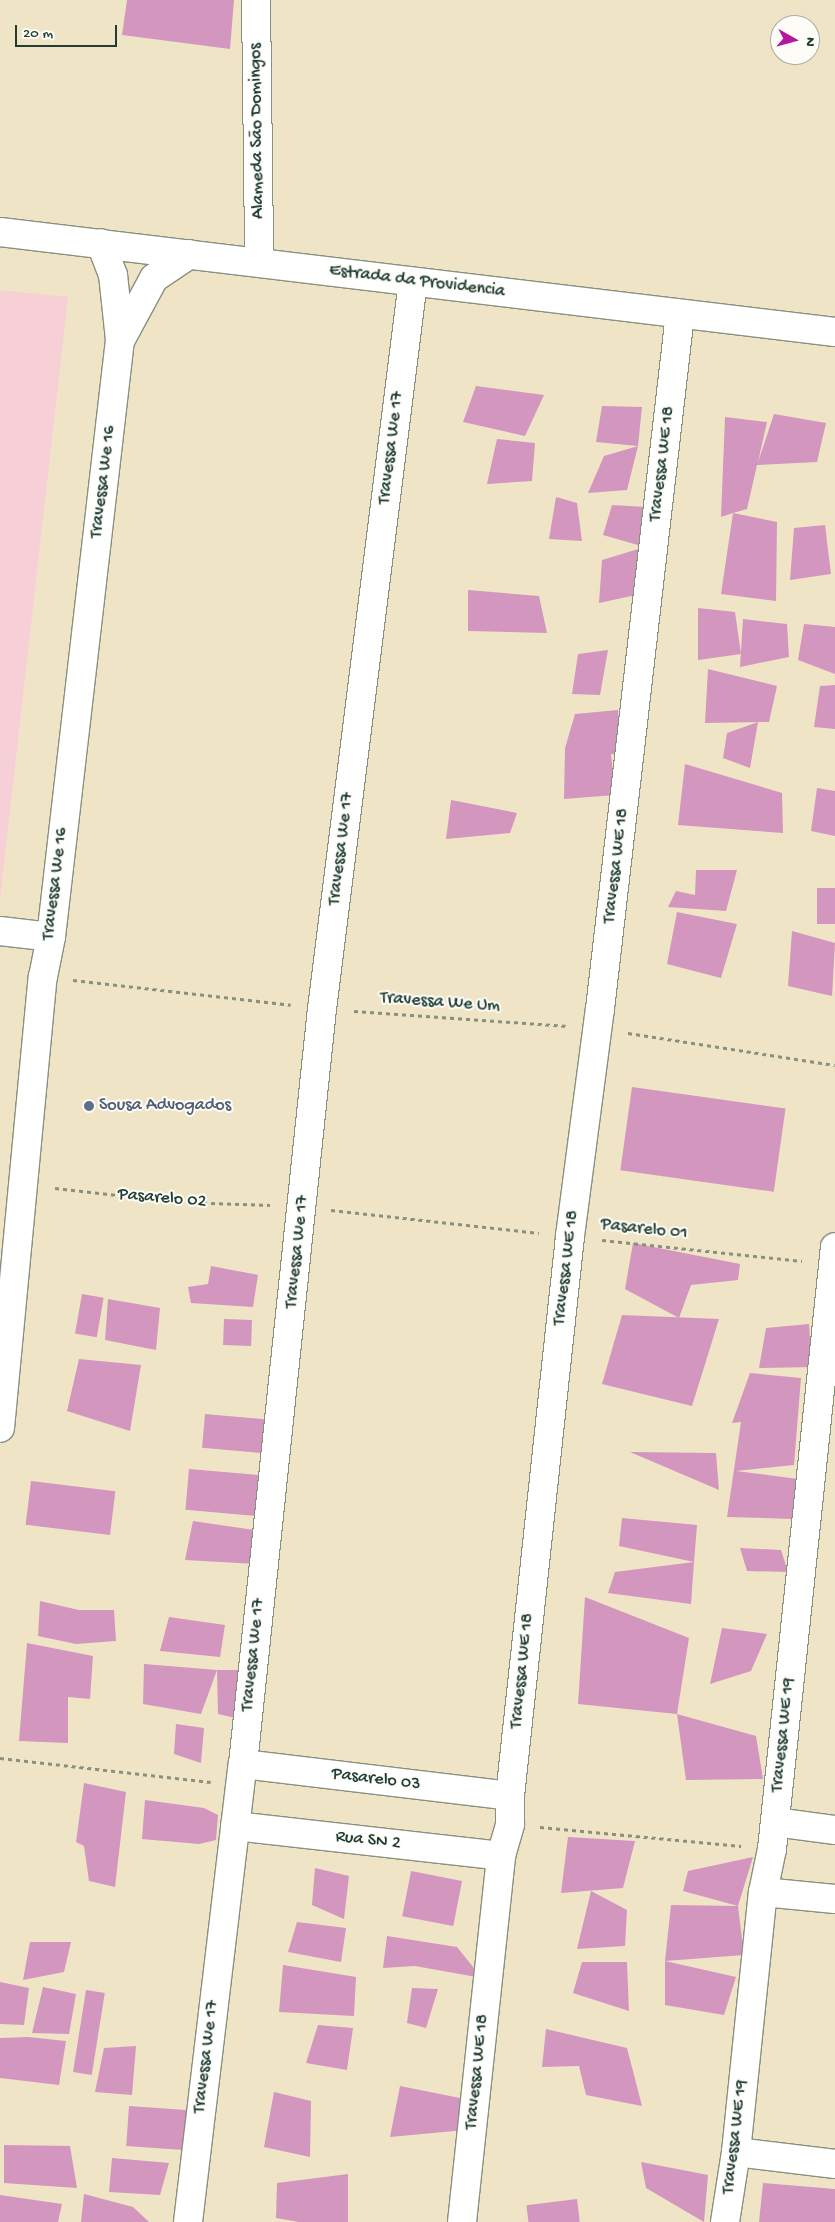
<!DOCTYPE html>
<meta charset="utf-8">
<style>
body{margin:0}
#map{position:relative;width:835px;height:2222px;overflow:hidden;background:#f0e4c7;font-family:"Gochi Hand",sans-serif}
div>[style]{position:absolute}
.built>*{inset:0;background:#f6cfd7}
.building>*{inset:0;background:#d396bf;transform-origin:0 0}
.path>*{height:3px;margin-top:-1.5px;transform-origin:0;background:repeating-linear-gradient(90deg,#88907e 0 4px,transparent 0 8px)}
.roads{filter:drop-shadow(1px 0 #88907e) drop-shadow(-1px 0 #88907e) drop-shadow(0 1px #88907e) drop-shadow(0 -1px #88907e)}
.minor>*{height:28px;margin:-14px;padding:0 14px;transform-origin:14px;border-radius:14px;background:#fff}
.major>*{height:28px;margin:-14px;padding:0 14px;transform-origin:14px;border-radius:14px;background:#fff}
.dots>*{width:14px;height:14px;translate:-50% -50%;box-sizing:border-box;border:2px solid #fdfcf7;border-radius:50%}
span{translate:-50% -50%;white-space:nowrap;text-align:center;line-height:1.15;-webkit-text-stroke:4px #fdfcf7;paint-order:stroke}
.street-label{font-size:18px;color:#1f3d34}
.service-label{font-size:18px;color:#4e5e75}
.left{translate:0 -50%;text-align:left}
.north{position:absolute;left:770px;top:15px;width:50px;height:50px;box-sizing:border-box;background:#fdfcf7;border:1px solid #a4b0a9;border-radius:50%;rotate:97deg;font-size:14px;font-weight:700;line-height:20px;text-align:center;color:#1f3d34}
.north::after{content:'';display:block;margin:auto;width:18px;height:22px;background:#b5179e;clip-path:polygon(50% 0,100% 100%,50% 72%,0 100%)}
.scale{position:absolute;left:15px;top:25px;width:102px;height:22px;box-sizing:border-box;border:2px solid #1f3d34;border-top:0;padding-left:6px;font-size:15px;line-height:18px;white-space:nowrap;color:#1f3d34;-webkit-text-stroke:4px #fdfcf7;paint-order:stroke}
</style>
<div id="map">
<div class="built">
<div style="clip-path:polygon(0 290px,68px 297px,0 899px)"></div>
</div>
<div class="building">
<div style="clip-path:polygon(127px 0,234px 0,230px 49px,122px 35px)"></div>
<div style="clip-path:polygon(476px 386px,544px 395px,525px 436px,463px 422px)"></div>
<div style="clip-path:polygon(602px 406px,642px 407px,638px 446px,627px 490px,588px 493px,604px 456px,638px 446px,596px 442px)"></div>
<div style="clip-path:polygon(774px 414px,826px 423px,817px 462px,757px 465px,747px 509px,733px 513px,777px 522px,776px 601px,721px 594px,733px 513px,721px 517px,725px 417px,767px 422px,758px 462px)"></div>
<div style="clip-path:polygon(497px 439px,535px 443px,532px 481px,487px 484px)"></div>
<div style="clip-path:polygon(556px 497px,577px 503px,582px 541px,549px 539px)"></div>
<div style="clip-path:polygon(612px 505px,647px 507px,645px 547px,603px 535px)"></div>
<div style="clip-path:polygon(825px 525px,831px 574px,790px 580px,794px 528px)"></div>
<div style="clip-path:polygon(645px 547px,636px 595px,599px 603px,602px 560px)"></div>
<div style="clip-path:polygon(468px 590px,539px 596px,547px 633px,468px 631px)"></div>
<div style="clip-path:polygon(698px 608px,735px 612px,741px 654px,698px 660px)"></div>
<div style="clip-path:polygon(743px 619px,787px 624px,789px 657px,740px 667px)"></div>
<div style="clip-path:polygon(804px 624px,835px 627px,835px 674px,798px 660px)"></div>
<div style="clip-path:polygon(608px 650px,600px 695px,572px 694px,578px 654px)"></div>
<div style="clip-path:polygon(708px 669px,777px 686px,769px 722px,705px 723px)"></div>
<div style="clip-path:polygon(835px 685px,835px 729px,814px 727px,820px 686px)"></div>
<div style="clip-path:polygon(618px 710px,621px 755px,611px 754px,615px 795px,564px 799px,565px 748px,575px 714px)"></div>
<div style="clip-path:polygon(758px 722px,750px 768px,723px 758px,727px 733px)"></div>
<div style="clip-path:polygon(685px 764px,782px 793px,783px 833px,678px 825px)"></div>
<div style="clip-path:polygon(817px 788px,835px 791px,835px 836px,811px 831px)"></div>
<div style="clip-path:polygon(451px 800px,517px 813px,510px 833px,446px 839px)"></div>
<div style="clip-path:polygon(696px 870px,737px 870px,726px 911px,668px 907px,676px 891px,695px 895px)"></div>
<div style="left:817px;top:888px;width:18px;height:36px"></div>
<div style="clip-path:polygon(677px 912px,737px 924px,721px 978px,667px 964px)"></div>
<div style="clip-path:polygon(792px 931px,835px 943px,832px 996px,788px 986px)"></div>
<div style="left:632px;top:1087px;width:155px;height:84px;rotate:8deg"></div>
<div style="clip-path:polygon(633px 1243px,740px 1264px,738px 1280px,691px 1285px,679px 1318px,625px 1289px)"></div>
<div style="clip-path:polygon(211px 1266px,258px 1275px,253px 1307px,191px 1303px,188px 1287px,208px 1284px)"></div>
<div style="left:82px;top:1294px;width:22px;height:40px;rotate:10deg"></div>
<div style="clip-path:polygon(108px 1299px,160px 1308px,156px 1350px,105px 1340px)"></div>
<div style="clip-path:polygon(622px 1315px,719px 1319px,692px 1406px,602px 1384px)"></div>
<div style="left:224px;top:1319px;width:28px;height:26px;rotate:2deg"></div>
<div style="clip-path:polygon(809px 1324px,812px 1367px,759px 1368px,766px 1328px)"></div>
<div style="clip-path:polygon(79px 1359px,141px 1365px,130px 1431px,67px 1411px)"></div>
<div style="clip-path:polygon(750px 1373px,801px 1378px,794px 1465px,736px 1471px,798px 1479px,793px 1519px,727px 1517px,741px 1422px,732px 1423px)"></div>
<div style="left:205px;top:1414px;width:63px;height:34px;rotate:5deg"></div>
<div style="clip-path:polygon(630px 1452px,716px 1453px,719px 1490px)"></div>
<div style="left:189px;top:1469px;width:75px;height:41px;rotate:5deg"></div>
<div style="left:31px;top:1481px;width:85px;height:44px;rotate:7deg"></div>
<div style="clip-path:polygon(622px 1518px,697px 1525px,694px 1562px,619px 1546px)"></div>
<div style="clip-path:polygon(193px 1521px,261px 1531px,256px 1564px,185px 1560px)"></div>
<div style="clip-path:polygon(740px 1548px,781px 1550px,788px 1572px,747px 1571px)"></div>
<div style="clip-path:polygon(694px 1562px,691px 1604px,608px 1593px,615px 1572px)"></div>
<div style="clip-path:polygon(585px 1597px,689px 1638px,677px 1714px,578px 1704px)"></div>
<div style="clip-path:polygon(40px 1601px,79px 1610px,114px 1610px,116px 1641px,76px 1644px,38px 1636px)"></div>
<div style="clip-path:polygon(169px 1617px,225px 1625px,220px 1657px,160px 1651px)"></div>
<div style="clip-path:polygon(722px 1628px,767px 1634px,751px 1671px,710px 1684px)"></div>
<div style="clip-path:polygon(27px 1643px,93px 1656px,90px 1699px,68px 1697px,68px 1743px,19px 1741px)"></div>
<div style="clip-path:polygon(144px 1664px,217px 1670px,201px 1714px,143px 1704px)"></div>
<div style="clip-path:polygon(217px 1670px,240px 1670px,235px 1718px,218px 1714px)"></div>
<div style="clip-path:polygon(677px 1714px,756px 1736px,763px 1779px,686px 1780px)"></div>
<div style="clip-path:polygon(176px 1724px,204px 1728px,201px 1763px,174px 1754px)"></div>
<div style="clip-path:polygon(84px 1783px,126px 1792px,115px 1887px,89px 1881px,84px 1846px,76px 1842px)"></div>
<div style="clip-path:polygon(145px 1800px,204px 1808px,218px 1815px,216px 1840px,199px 1844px,142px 1839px)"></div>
<div style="clip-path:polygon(568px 1837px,635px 1841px,623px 1888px,561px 1893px)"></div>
<div style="clip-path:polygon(753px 1857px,738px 1906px,683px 1891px,688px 1871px)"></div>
<div style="clip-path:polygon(315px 1868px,349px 1876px,344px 1919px,312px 1905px)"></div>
<div style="left:411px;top:1871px;width:52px;height:46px;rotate:11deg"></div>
<div style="clip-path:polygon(591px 1891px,627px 1910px,625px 1946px,577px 1949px)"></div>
<div style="clip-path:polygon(671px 1905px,738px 1906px,744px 1955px,665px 1961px,736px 1977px,724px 2015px,665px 2005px,665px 1961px)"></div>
<div style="clip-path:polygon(297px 1922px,346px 1928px,341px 1962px,288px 1952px)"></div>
<div style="clip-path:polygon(387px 1936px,457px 1947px,482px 1978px,415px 1966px,383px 1968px)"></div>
<div style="clip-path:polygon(30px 1942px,71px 1942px,64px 1972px,23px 1980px)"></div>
<div style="clip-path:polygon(582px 1962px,627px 1962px,629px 2011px,573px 1993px)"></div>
<div style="clip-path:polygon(283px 1965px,356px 1977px,354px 2016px,279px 2012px)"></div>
<div style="clip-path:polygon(0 1982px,29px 1988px,24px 2025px,0 2024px)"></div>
<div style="clip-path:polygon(43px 1987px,76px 1994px,69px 2034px,32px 2033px)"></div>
<div style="clip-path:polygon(412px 1988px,438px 1989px,426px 2028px,407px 2023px)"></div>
<div style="left:86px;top:1990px;width:19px;height:83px;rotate:9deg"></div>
<div style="clip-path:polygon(318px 2025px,353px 2028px,347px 2070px,306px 2063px)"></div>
<div style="clip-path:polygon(546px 2029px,627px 2048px,642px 2106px,586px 2095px,579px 2066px,542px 2067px)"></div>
<div style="clip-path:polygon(28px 2037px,66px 2041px,59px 2085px,0 2078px,0 2038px)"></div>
<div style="clip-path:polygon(136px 2046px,132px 2095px,95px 2092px,104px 2048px)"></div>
<div style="clip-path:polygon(400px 2086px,465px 2099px,465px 2130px,390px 2137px)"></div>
<div style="clip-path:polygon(274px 2092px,311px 2101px,310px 2157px,264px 2147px)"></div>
<div style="left:129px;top:2106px;width:61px;height:40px;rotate:4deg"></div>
<div style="clip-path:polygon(4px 2145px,70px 2146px,77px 2188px,4px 2183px)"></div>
<div style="clip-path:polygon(112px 2158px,169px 2163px,160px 2195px,109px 2192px)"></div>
<div style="clip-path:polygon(641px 2162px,708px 2175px,704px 2222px,646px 2188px)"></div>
<div style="clip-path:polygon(348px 2174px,348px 2222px,299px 2222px,276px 2218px,277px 2183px)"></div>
<div style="clip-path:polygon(763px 2183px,835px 2189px,835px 2222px,759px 2222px)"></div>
<div style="clip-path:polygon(84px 2194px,133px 2207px,149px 2222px,81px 2222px)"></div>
<div style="clip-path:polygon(0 2195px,62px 2204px,58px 2222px,0 2222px)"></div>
<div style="left:577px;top:2199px;width:23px;height:51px;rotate:83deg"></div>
</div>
<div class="path">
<div style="left:73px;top:980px;width:219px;rotate:6.5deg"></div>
<div style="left:354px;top:1011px;width:214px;rotate:4deg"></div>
<div style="left:628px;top:1033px;width:209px;rotate:8.8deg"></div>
<div style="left:55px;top:1188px;width:125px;rotate:6.4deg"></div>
<div style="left:179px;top:1202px;width:91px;rotate:1.9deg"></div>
<div style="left:331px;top:1210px;width:209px;rotate:6.3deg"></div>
<div style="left:602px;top:1240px;width:201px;rotate:6deg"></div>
<div style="left:0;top:1758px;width:212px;rotate:6.5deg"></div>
<div style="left:540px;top:1827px;width:202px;rotate:5.4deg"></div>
</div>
<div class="roads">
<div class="minor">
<div style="left:256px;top:0;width:262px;rotate:89.3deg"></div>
<div style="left:0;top:931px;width:51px;rotate:6.7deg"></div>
<div style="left:243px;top:1764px;width:269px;rotate:6.8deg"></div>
<div style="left:775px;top:1822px;width:61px;rotate:7.6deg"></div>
<div style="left:235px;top:1826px;width:268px;rotate:6.4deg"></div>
<div style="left:763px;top:1892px;width:72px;rotate:5.6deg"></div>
<div style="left:736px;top:2152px;width:100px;rotate:6.9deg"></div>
<div style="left:188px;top:2222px;width:461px;rotate:-83.2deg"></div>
<div style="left:243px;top:1764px;width:759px;rotate:-84.03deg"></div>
<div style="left:322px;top:1009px;width:733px;rotate:-82.87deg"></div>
<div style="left:462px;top:2222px;width:368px;rotate:-83.9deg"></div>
<div style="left:501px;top:1856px;width:33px;rotate:-74deg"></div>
<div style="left:510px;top:1824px;width:28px;rotate:-90deg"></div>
<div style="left:510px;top:1796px;width:563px;rotate:-83.88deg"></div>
<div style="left:570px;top:1236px;width:229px;rotate:-82.5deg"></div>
<div style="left:600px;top:1009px;width:700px;rotate:-83.43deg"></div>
<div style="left:725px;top:2222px;width:71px;rotate:-81.1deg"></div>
<div style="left:736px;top:2152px;width:261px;rotate:-84.1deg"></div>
<div style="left:763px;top:1892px;width:44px;rotate:-78.2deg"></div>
<div style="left:772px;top:1849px;width:605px;rotate:-84.03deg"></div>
</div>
<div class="major">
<div style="left:0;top:232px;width:841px;rotate:6.83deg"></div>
<div style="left:121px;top:339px;width:69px;rotate:-61.6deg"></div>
<div style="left:154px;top:278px;width:43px;rotate:-33.7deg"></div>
<div style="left:0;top:1428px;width:453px;rotate:-84.6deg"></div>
<div style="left:43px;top:977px;width:41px;rotate:-78.7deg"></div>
<div style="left:51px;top:937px;width:601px;rotate:-83.41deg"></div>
<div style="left:120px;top:340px;width:65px;rotate:-96.1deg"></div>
<div style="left:113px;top:275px;width:34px;rotate:-111deg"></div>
</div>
</div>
<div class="dots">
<div style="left:89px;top:1106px;background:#5c6f8a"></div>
</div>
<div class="street-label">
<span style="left:258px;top:131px;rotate:-91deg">Alameda São Domingos</span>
<span style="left:417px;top:282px;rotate:7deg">Estrada da Providencia</span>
<span style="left:392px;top:448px;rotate:-83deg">Travessa We 17</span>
<span style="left:663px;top:464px;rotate:-83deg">Travessa WE 18</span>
<span style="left:104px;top:482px;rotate:-83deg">Travessa We 16</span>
<span style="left:342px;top:849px;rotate:-83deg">Travessa We 17</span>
<span style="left:617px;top:866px;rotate:-83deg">Travessa WE 18</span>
<span style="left:56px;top:884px;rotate:-83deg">Travessa We 16</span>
<span style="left:440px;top:1003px;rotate:4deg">Travessa We Um</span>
<span style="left:162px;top:1199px;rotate:5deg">Pasarelo 02</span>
<span style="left:644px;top:1230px;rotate:6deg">Pasarelo 01</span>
<span style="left:298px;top:1252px;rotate:-84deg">Travessa We 17</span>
<span style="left:567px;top:1268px;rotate:-83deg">Travessa WE 18</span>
<span style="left:254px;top:1655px;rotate:-84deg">Travessa We 17</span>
<span style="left:523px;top:1671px;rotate:-84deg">Travessa WE 18</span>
<span style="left:784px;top:1735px;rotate:-84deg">Travessa WE 19</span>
<span style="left:376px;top:1780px;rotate:7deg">Pasarelo 03</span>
<span style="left:368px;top:1841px;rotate:6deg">Rua SN 2</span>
<span style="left:207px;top:2057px;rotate:-83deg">Travessa We 17</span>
<span style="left:478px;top:2072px;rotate:-84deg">Travessa WE 18</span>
<span style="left:736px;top:2137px;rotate:-83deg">Travessa WE 19</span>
</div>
<div class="service-label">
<span class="left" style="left:99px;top:1106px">Sousa Advogados</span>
</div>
<div class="north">N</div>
<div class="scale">20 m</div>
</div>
